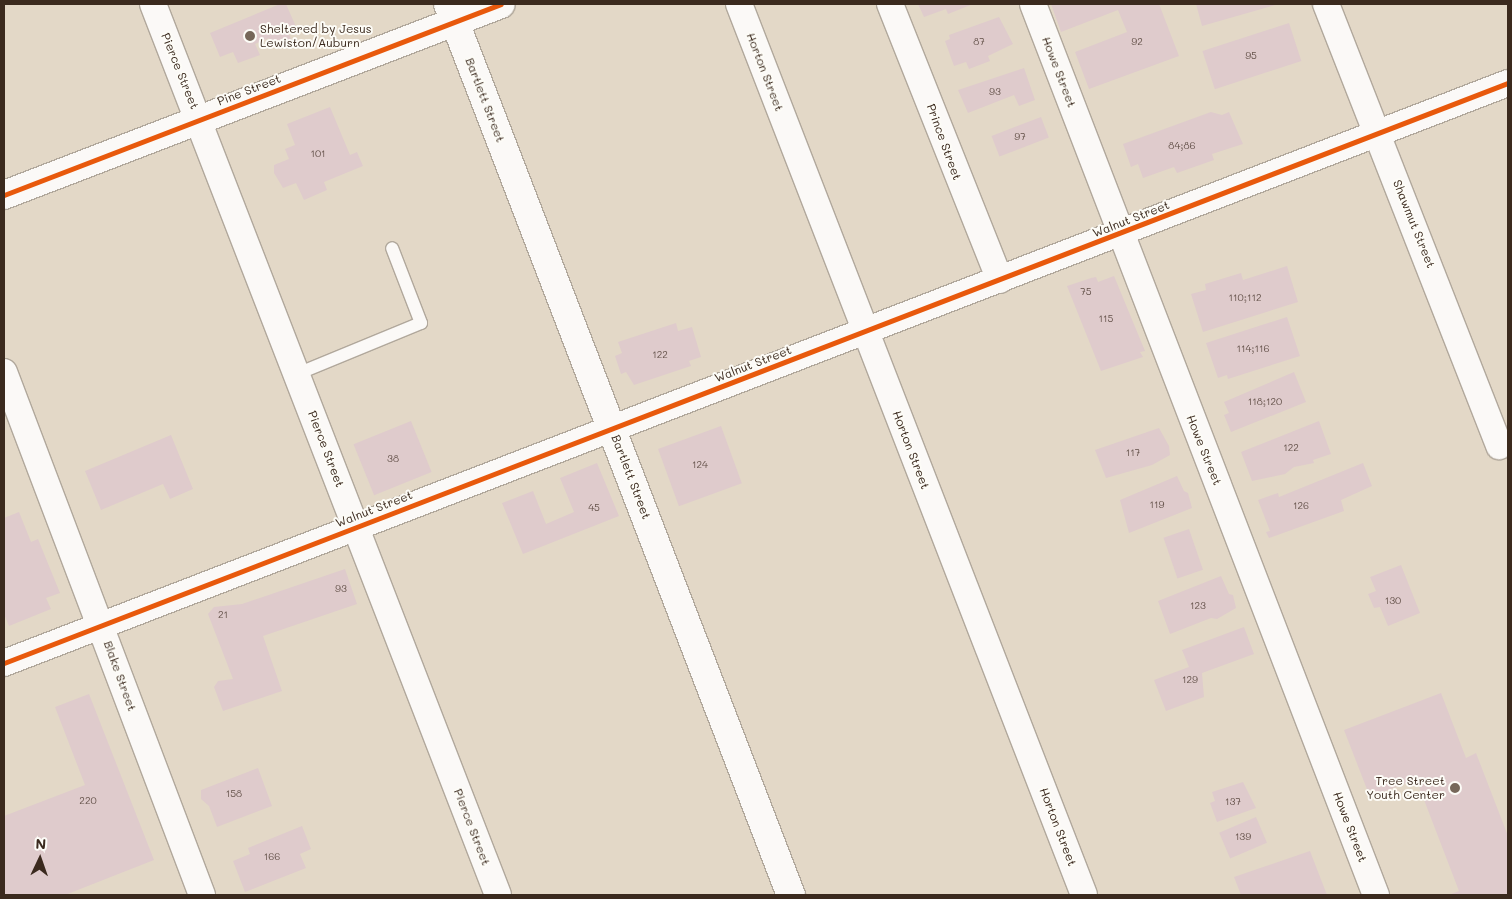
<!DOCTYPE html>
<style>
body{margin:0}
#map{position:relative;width:1512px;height:899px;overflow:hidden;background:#e3d8c7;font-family:Mali,sans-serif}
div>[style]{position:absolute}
.building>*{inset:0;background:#dfcbcc;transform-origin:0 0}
.roads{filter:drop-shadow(1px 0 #b1a89c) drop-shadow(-1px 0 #b1a89c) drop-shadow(0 1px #b1a89c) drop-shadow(0 -1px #b1a89c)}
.service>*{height:12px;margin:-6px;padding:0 6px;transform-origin:6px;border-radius:6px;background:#fbf9f7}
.minor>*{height:26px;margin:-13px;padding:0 13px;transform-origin:13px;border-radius:13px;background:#fbf9f7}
.tertiary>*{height:28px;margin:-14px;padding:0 14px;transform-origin:14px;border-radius:14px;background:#fbf9f7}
.secondary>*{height:28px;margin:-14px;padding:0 14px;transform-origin:14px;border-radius:14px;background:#fbf9f7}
.cycleway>*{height:5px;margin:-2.5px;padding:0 2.5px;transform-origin:2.5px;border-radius:2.5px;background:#e8590c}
.dots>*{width:14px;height:14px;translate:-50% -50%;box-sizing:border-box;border:2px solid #fdfcf7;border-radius:50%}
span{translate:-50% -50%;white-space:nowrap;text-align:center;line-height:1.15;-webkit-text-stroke:4px #fdfcf7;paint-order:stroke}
.number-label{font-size:10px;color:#64524a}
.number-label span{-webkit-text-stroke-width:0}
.poi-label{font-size:12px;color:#3b2a1e}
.left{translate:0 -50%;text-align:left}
.right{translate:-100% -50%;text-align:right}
.street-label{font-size:12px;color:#3b2a1e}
.frame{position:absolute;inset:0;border:5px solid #3b2a1e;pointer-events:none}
.north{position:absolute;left:15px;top:834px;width:50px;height:50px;-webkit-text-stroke:4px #fdfcf7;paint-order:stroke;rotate:3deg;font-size:14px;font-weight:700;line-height:20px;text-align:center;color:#3b2a1e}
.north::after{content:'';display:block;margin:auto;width:18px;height:22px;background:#3b2a1e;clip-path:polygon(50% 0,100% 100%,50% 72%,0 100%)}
</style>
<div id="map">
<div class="building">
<div style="clip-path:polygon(280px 4px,286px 4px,297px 29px,288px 32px,291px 39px,273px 47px,269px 38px,255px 44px,260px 55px,238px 63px,233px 52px,220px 57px,210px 33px)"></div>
<div style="clip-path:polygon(918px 4px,973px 4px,948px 14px,946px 9px,924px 17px)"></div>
<div style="clip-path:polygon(1051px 4px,1159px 4px,1179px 56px,1089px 89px,1075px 52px,1127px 32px,1118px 10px,1061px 32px)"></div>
<div style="clip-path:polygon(1196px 4px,1279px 4px,1202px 26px)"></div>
<div style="clip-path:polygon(999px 17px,1013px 44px,988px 56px,990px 61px,969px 69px,966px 62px,954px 66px,945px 41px,950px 39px,949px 35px)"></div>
<div style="left:1289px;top:23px;width:40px;height:91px;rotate:72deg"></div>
<div style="clip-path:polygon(1024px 68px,1035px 100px,1019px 106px,1014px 95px,968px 113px,958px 90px)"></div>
<div style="clip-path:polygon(330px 107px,350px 155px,357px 152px,363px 166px,324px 182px,327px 190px,304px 200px,296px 183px,283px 188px,274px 173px,274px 165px,289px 159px,285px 149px,295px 145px,287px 124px)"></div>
<div style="clip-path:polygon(1211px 112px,1222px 115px,1229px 112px,1243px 144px,1212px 154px,1214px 160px,1177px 173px,1174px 167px,1143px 178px,1138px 164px,1131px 167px,1123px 144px)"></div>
<div style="left:1041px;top:117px;width:22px;height:53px;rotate:69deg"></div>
<div style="clip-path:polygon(1287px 266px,1298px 302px,1203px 332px,1191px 294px,1206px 290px,1205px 284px,1241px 273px,1243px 280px)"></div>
<div style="clip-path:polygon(1114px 276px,1145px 351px,1140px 352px,1143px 357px,1101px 371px,1067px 286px,1091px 278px,1096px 277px,1098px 282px)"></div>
<div style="clip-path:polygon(1287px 317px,1300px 356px,1228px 379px,1227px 375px,1218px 378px,1206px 343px)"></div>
<div style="clip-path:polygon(676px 323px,678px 331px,692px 327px,701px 357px,689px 361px,691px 366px,634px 385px,626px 372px,621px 374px,615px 356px,622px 353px,618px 342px)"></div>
<div style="clip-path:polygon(1294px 372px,1306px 402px,1231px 432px,1224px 415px,1229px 413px,1224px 402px)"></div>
<div style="left:411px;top:421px;width:55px;height:62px;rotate:68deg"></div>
<div style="clip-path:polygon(1319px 421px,1331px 454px,1313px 460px,1314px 463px,1294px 467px,1285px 474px,1252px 481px,1241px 452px)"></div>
<div style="left:721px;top:426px;width:61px;height:67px;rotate:70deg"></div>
<div style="clip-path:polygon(1159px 428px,1169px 446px,1170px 455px,1152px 465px,1106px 478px,1095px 450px)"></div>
<div style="clip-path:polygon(171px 435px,193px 489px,170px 499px,163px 484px,101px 510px,85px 471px)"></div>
<div style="clip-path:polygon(597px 463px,619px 516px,523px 554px,502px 503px,533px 491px,546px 524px,574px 512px,560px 478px)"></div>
<div style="clip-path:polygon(1363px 463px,1372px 486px,1341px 500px,1344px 511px,1269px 538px,1266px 532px,1270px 531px,1258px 500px,1278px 493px,1279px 497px)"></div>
<div style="clip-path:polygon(1177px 476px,1184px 491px,1188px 493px,1192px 508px,1129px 533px,1120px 500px)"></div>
<div style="clip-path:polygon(19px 512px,31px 542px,38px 539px,60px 593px,46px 598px,51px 609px,9px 626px,4px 614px,4px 518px)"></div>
<div style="left:1189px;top:529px;width:43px;height:27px;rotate:71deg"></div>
<div style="clip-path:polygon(1401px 565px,1420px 613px,1388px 626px,1380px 607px,1374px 608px,1368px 594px,1376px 591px,1370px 577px)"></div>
<div style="clip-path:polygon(345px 569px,357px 604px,263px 636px,282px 691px,223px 711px,214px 687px,218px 681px,233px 679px,208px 614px,214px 607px,242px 604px)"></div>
<div style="clip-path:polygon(1221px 576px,1229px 594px,1233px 595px,1236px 608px,1217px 619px,1211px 618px,1170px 634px,1158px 601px)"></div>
<div style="clip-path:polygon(1244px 627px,1254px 654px,1202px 673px,1204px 697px,1166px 711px,1154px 680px,1189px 667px,1182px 650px)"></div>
<div style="clip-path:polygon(1441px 693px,1466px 758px,1476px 753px,1508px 836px,1508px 895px,1449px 895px,1459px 891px,1416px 779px,1370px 797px,1344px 730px)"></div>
<div style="clip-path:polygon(89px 694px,154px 860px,65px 895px,4px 895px,4px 816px,85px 785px,55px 707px)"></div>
<div style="clip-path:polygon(258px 768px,272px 806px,217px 827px,209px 806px,201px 799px,201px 790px)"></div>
<div style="clip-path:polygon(1243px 782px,1256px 808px,1217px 822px,1210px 803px,1215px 801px,1212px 792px)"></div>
<div style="left:1256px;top:817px;width:28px;height:40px;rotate:67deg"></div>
<div style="clip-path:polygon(302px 826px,311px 849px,300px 854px,306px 868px,245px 892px,233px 861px,250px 854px,248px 848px)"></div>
<div style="clip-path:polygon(1310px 851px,1327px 895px,1241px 895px,1234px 877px)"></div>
</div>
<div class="roads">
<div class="service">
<div style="left:297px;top:374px;width:134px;rotate:-22.4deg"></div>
<div style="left:421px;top:323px;width:80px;rotate:-111.1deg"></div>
</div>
<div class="minor">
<div style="left:153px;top:4px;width:955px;rotate:68.83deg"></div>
<div style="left:739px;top:4px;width:955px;rotate:68.83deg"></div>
<div style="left:890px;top:4px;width:297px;rotate:68.3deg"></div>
<div style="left:1033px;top:4px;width:955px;rotate:68.95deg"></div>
<div style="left:1326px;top:4px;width:475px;rotate:68.6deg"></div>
<div style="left:4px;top:372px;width:559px;rotate:69.26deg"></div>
<div style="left:4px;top:663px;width:1612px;rotate:-21.09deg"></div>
</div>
<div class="tertiary">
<div style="left:448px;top:4px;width:955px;rotate:68.95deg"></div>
</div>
<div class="secondary">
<div style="left:4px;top:195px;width:532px;rotate:-21.02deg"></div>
</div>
</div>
<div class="cycleway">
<div style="left:4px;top:195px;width:532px;rotate:-21.02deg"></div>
<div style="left:4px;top:663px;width:1612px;rotate:-21.09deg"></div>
</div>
<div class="dots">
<div style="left:250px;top:36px;background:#766759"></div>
<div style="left:1455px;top:788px;background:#766759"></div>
</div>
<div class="number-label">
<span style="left:979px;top:42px">87</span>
<span style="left:1137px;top:42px">92</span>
<span style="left:1251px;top:56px">95</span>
<span style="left:995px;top:92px">93</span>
<span style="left:1020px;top:137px">97</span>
<span style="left:1182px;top:146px">84;86</span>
<span style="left:318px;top:154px">101</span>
<span style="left:1086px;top:292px">75</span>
<span style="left:1245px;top:298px">110;112</span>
<span style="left:1106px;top:319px">115</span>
<span style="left:1253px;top:349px">114;116</span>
<span style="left:660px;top:355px">122</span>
<span style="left:1265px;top:402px">118;120</span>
<span style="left:1291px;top:448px">122</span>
<span style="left:1133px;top:453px">117</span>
<span style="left:393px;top:459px">38</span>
<span style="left:700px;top:465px">124</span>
<span style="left:1157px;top:505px">119</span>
<span style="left:1301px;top:506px">126</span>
<span style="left:594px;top:508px">45</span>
<span style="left:341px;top:589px">93</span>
<span style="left:1393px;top:601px">130</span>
<span style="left:1198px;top:606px">123</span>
<span style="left:223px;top:615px">21</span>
<span style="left:1190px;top:680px">129</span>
<span style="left:234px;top:794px">158</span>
<span style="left:88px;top:801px">220</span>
<span style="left:1233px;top:802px">137</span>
<span style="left:1243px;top:837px">139</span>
<span style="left:272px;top:857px">166</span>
</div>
<div class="poi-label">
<span class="left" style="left:260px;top:36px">Sheltered by Jesus<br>Lewiston/Auburn</span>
<span class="right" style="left:1445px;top:788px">Tree Street<br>Youth Center</span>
</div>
<div class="street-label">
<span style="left:180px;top:71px;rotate:68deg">Pierce Street</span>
<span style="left:765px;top:72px;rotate:69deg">Horton Street</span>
<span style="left:1059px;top:72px;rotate:69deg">Howe Street</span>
<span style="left:249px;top:90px;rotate:-21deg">Pine Street</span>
<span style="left:485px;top:100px;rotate:69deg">Bartlett Street</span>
<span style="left:944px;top:142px;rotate:70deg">Prince Street</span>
<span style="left:1131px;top:219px;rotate:-21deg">Walnut Street</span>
<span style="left:1414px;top:224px;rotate:68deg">Shawmut Street</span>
<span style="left:753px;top:364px;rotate:-21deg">Walnut Street</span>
<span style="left:326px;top:449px;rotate:69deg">Pierce Street</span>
<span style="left:911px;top:450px;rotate:69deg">Horton Street</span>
<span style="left:1204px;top:450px;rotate:68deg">Howe Street</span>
<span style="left:631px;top:477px;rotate:69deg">Bartlett Street</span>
<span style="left:374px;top:509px;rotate:-21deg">Walnut Street</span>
<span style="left:120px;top:676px;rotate:70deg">Blake Street</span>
<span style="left:472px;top:827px;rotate:69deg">Pierce Street</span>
<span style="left:1058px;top:827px;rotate:69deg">Horton Street</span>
<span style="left:1350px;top:827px;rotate:69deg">Howe Street</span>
</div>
<div class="frame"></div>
<div class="north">N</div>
</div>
